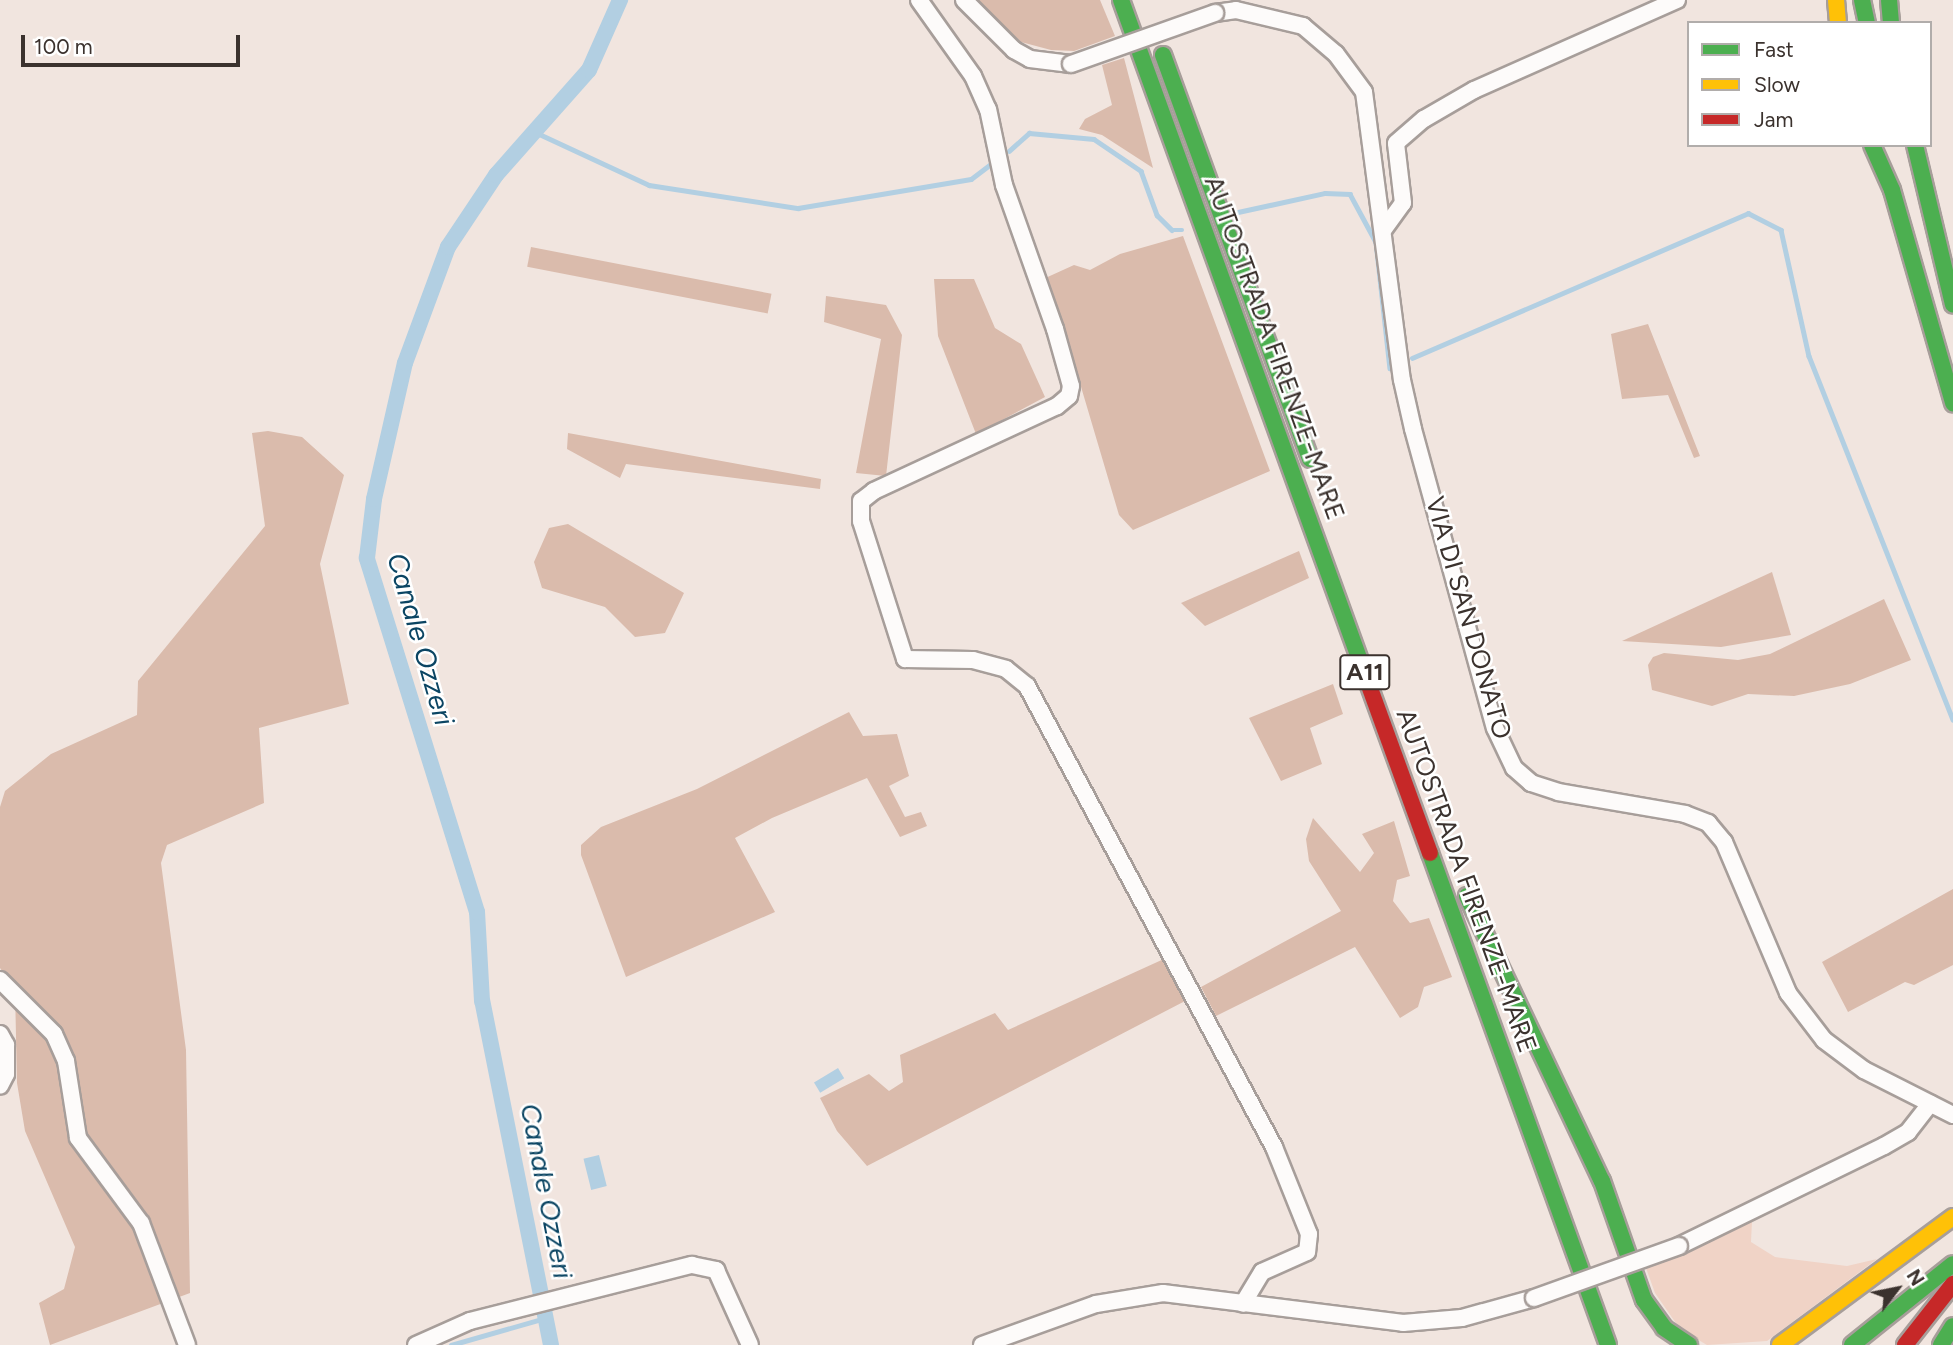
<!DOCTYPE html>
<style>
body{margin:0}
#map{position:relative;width:1953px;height:1345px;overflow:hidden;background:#f1e5df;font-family:Figtree,sans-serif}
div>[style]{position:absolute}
.green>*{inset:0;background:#f0d3c6}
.forest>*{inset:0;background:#dabbac;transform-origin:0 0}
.water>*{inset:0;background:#b2cfe2;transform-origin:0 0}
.stream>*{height:4.5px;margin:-2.25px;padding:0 2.25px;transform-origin:2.25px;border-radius:2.25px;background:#b2cfe2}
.canal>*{height:16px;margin:-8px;padding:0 8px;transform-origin:8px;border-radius:8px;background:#b2cfe2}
.roads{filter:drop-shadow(2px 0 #a79e9a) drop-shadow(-2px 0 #a79e9a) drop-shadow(0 2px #a79e9a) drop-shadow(0 -2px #a79e9a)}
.street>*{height:16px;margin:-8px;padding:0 8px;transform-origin:8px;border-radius:8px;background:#fdfbfa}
.fast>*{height:16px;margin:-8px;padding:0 8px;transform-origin:8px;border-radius:8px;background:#4caf50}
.slow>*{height:16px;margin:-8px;padding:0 8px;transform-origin:8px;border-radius:8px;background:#ffc107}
.jam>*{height:16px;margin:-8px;padding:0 8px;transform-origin:8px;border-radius:8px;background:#c62828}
.bridges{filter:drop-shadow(2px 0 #a79e9a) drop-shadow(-2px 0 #a79e9a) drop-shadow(0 2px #a79e9a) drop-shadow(0 -2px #a79e9a)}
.street-bridge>*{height:16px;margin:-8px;padding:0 8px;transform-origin:8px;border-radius:8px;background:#fdfbfa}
span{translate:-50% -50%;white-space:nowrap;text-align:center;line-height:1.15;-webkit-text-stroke:5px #fff;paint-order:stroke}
.shield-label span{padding:2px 5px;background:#fff;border:2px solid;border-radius:5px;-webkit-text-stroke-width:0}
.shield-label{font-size:24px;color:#3b322e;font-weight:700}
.street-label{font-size:26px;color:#3b322e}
.water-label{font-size:28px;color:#0b4563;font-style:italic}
.legend{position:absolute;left:1687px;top:21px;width:245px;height:126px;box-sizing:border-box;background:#fff;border:2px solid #b1adab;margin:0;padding:9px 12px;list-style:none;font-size:21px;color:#3b322e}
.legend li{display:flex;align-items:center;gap:14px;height:35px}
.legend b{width:35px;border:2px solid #b1adab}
.north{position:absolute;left:1862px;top:1254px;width:70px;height:70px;-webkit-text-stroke:5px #fff;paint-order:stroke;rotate:58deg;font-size:19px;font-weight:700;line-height:28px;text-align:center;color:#3b322e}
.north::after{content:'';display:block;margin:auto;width:24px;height:32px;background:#3b322e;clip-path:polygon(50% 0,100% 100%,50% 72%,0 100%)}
.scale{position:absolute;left:21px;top:35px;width:219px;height:32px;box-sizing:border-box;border:4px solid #3b322e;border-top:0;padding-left:9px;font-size:21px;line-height:24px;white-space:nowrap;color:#3b322e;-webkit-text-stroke:5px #fff;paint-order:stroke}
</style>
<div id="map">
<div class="green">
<div style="clip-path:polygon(1752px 1221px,1751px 1242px,1775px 1257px,1847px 1266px,1877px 1259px,1767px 1341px,1707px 1345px,1680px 1329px,1655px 1293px,1646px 1268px)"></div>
</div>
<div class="forest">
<div style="clip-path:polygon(976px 0,1100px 0,1115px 36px,1074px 51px,1051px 50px,1021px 42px)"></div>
<div style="clip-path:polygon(1124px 58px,1153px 168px,1102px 135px,1079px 129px,1085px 119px,1112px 105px,1102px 65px)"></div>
<div style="clip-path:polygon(1183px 236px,1270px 471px,1133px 530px,1119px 515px,1079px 380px,1041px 280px,1074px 265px,1090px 270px,1120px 254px)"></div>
<div style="left:531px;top:247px;width:245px;height:20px;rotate:11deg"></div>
<div style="clip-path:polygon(934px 279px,974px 279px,995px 328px,1021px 344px,1045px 397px,976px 434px,938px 336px)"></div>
<div style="clip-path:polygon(826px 296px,886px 305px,902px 335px,886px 476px,856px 473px,881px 339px,824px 322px)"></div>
<div style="clip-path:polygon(1648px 324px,1700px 456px,1694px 458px,1668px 395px,1622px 399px,1611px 334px)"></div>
<div style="clip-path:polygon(268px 431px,302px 437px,344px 475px,320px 564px,349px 704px,259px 728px,264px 803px,167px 845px,161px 863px,186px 1050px,190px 1293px,50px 1345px,39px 1303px,64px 1289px,75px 1247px,25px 1131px,17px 1083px,15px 990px,0 968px,0 807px,5px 791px,51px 754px,137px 715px,138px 681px,265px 526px,252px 433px)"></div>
<div style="clip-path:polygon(568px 433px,821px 479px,820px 489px,626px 464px,620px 478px,567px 449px)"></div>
<div style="clip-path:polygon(568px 524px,684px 593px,665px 633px,635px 637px,605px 607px,542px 588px,534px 562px,549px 528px)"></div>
<div style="clip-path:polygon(1299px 551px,1309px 578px,1205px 626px,1181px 603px)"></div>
<div style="clip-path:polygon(1772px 572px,1791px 635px,1721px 647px,1622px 641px)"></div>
<div style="clip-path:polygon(1884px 599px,1911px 660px,1850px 684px,1794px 696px,1748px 694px,1712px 706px,1652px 690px,1648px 665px,1653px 657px,1664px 653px,1738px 660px,1770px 654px)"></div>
<div style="clip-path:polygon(1333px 684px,1343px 714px,1310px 728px,1322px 764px,1281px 781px,1249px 718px)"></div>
<div style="clip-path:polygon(849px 712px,863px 736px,897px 734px,909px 776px,889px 786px,905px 817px,921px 812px,927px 826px,900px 837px,867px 778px,772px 818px,735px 838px,775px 912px,626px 977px,581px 855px,581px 845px,601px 827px,697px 789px)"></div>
<div style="clip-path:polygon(1313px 818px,1360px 872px,1374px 853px,1362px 834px,1394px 821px,1410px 876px,1397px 880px,1393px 901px,1410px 923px,1429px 918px,1452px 977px,1424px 987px,1418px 1007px,1400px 1018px,1355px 947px,1216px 1016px,1201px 987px,1341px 911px,1309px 861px,1306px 839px)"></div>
<div style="clip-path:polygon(1953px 889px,1953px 965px,1914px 985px,1905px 982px,1848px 1012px,1822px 962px)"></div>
<div style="clip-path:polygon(1166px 958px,1187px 1000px,867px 1166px,837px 1131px,820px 1098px,869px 1074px,889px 1091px,903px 1082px,900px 1055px,995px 1013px,1008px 1030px)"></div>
</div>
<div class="water">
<div style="left:838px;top:1068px;width:12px;height:28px;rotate:59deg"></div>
<div style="left:599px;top:1155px;width:32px;height:16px;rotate:76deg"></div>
</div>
<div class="stream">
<div style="left:535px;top:132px;width:126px;rotate:24.9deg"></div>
<div style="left:649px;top:185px;width:151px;rotate:8.8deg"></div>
<div style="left:798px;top:208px;width:175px;rotate:-9.5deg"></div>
<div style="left:971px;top:179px;width:25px;rotate:-37deg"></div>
<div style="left:1009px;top:151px;width:27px;rotate:-42deg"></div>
<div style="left:1029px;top:133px;width:65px;rotate:5.3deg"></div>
<div style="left:1094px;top:139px;width:57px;rotate:34.2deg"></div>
<div style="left:1141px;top:171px;width:47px;rotate:70deg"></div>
<div style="left:1157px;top:215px;width:21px;rotate:45deg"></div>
<div style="left:1172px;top:230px;width:10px"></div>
<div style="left:1238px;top:212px;width:89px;rotate:-12.3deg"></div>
<div style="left:1325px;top:193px;width:25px;rotate:2deg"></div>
<div style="left:1350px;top:194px;width:55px;rotate:61.6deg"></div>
<div style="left:1376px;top:242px;width:127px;rotate:83.7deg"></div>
<div style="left:1412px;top:358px;width:366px;rotate:-23.3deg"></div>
<div style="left:1748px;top:213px;width:37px;rotate:27deg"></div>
<div style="left:1781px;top:230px;width:129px;rotate:77.5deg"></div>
<div style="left:1809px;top:356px;width:391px;rotate:68.4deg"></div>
<div style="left:451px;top:1345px;width:98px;rotate:-16deg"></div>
</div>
<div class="canal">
<div style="left:551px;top:1345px;width:351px;rotate:-101.3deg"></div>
<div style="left:482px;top:1001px;width:89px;rotate:-93.2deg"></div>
<div style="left:477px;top:912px;width:371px;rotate:-107.3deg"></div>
<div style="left:367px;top:558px;width:59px;rotate:-83.2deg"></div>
<div style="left:374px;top:499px;width:139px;rotate:-77.2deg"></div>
<div style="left:405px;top:363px;width:124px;rotate:-69.7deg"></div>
<div style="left:448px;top:247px;width:87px;rotate:-56.3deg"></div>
<div style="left:496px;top:175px;width:140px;rotate:-48.5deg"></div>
<div style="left:589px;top:70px;width:77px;rotate:-66.1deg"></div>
</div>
<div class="roads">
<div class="street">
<div style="left:919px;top:0;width:93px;rotate:54.6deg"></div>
<div style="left:973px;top:76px;width:36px;rotate:66deg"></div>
<div style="left:988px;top:109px;width:78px;rotate:78.1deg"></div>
<div style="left:1004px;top:185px;width:153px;rotate:70.5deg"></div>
<div style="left:1055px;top:329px;width:59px;rotate:74.3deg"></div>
<div style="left:1071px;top:386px;width:10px;rotate:101deg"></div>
<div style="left:1069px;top:396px;width:16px;rotate:140deg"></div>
<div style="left:1057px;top:406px;width:202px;rotate:155.1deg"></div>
<div style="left:874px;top:491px;width:16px;rotate:142deg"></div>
<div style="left:861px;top:501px;width:20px;rotate:90deg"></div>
<div style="left:861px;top:521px;width:145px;rotate:72.3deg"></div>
<div style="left:905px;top:659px;width:68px;rotate:0.8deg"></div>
<div style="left:973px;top:660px;width:34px;rotate:15deg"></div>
<div style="left:1006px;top:669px;width:27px;rotate:39deg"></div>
<div style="left:1027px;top:686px;width:523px;rotate:61.82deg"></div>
<div style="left:1274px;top:1147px;width:94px;rotate:68.1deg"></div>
<div style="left:1309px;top:1234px;width:18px;rotate:96deg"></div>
<div style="left:1307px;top:1252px;width:49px;rotate:156deg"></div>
<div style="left:1262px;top:1272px;width:37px;rotate:121deg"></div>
<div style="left:964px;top:0;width:71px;rotate:45deg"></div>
<div style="left:1014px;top:50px;width:18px;rotate:29deg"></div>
<div style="left:1030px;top:59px;width:41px;rotate:7deg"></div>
<div style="left:1215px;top:13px;width:21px;rotate:-8deg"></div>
<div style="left:1236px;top:10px;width:69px;rotate:13.4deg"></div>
<div style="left:1303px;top:26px;width:43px;rotate:40.3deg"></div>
<div style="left:1336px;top:54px;width:47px;rotate:53.6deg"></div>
<div style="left:1364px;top:92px;width:290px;rotate:82.5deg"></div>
<div style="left:1402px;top:380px;width:50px;rotate:77.3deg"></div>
<div style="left:1413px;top:429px;width:310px;rotate:74.7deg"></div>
<div style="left:1495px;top:728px;width:44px;rotate:64.6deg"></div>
<div style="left:1514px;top:768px;width:23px;rotate:41deg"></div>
<div style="left:1531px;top:783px;width:28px;rotate:18deg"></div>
<div style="left:1558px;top:792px;width:129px;rotate:9.8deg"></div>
<div style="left:1685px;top:814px;width:25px;rotate:21deg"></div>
<div style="left:1708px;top:823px;width:25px;rotate:50deg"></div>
<div style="left:1724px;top:842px;width:164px;rotate:67deg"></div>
<div style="left:1788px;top:993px;width:59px;rotate:52.5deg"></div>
<div style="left:1824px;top:1040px;width:50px;rotate:36.9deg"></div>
<div style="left:1864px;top:1070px;width:100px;rotate:26.8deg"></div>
<div style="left:1384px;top:229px;width:32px;rotate:-54deg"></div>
<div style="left:1403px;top:203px;width:60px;rotate:-96.7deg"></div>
<div style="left:1396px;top:143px;width:37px;rotate:-41deg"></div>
<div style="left:1424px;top:119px;width:58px;rotate:-30.1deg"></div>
<div style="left:1474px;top:90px;width:222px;rotate:-23.9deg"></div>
<div style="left:0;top:980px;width:76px;rotate:45deg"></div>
<div style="left:54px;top:1034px;width:30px;rotate:66deg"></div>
<div style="left:66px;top:1061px;width:78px;rotate:81.1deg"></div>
<div style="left:78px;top:1138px;width:106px;rotate:53.5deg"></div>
<div style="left:141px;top:1223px;width:130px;rotate:69.3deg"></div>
<div style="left:0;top:1034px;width:13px;rotate:61deg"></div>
<div style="left:6px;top:1045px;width:29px;rotate:90deg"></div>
<div style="left:6px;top:1074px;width:13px;rotate:117deg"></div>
<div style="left:1679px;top:1246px;width:228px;rotate:-26deg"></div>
<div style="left:1884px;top:1146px;width:28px;rotate:-30deg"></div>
<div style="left:1908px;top:1132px;width:36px;rotate:-52deg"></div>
<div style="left:416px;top:1345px;width:59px;rotate:-24deg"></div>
<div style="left:470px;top:1321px;width:229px;rotate:-14.2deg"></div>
<div style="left:692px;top:1265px;width:25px;rotate:12deg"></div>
<div style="left:716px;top:1270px;width:82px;rotate:65.6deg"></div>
<div style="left:982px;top:1345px;width:121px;rotate:-19.8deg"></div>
<div style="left:1096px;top:1304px;width:68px;rotate:-9.3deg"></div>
<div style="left:1163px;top:1293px;width:242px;rotate:7.1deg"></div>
<div style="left:1403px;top:1323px;width:59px;rotate:-4.8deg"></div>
<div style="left:1462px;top:1318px;width:75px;rotate:-15.5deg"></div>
</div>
<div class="fast">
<div style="left:1121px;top:0;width:723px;rotate:70.11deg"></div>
<div style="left:1862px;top:0;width:24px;rotate:78deg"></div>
<div style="left:1889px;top:0;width:23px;rotate:85deg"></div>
<div style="left:1163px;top:55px;width:430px;rotate:70deg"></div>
<div style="left:1872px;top:145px;width:49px;rotate:66deg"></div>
<div style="left:1892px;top:190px;width:222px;rotate:74deg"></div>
<div style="left:1915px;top:145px;width:164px;rotate:76.6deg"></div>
<div style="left:1430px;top:853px;width:523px;rotate:70.11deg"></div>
<div style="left:1467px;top:896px;width:315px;rotate:64.7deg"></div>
<div style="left:1602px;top:1181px;width:126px;rotate:70.6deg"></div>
<div style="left:1644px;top:1300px;width:34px;rotate:54deg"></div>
<div style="left:1664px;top:1328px;width:30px;rotate:34deg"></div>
<div style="left:1852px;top:1345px;width:129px;rotate:-38.7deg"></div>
<div style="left:1941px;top:1345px;width:22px;rotate:-58deg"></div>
</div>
<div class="slow">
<div style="left:1836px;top:0;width:23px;rotate:85deg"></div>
<div style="left:1780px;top:1345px;width:215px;rotate:-36.5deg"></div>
</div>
<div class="jam">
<div style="left:1367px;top:680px;width:184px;rotate:70deg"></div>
<div style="left:1905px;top:1345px;width:78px;rotate:-51.8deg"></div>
</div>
</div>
<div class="bridges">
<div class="street-bridge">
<div style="left:1071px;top:64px;width:153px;rotate:-19.5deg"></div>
<div style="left:1534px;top:1298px;width:154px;rotate:-19.7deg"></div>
</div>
</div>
<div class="shield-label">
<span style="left:1365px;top:672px">A11</span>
</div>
<div class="street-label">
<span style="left:1274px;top:348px;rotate:70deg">AUTOSTRADA FIRENZE-MARE</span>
<span style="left:1468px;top:618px;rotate:74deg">VIA DI SAN DONATO</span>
<span style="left:1466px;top:881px;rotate:70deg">AUTOSTRADA FIRENZE-MARE</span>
</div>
<div class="water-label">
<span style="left:421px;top:639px;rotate:74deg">Canale Ozzeri</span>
<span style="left:547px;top:1191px;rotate:79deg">Canale Ozzeri</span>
</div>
<ul class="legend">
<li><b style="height:9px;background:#4caf50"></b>Fast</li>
<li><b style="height:9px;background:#ffc107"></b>Slow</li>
<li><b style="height:9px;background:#c62828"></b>Jam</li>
</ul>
<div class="north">N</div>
<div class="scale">100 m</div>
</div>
